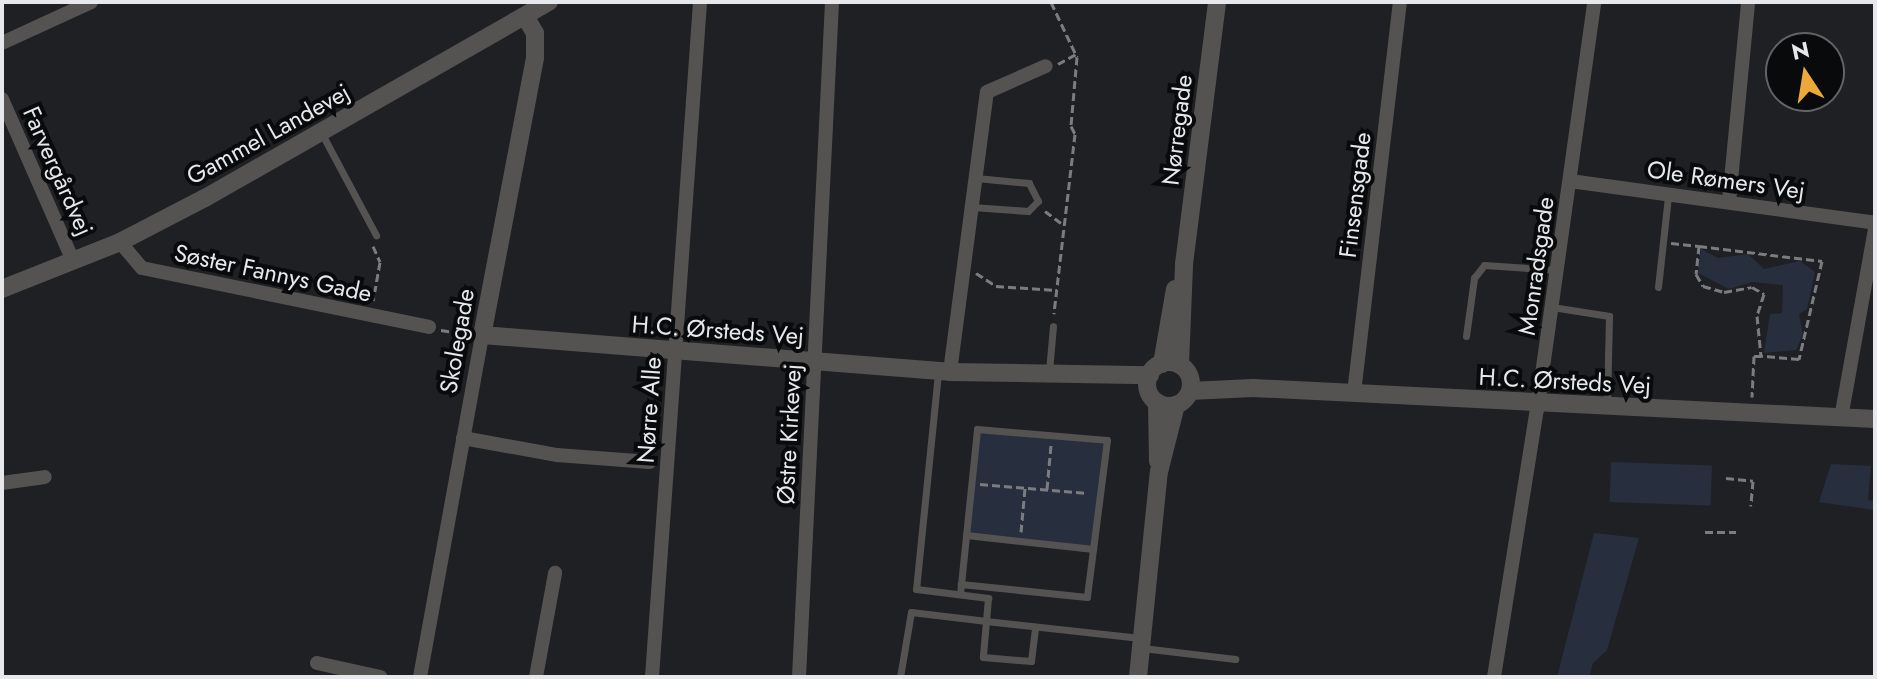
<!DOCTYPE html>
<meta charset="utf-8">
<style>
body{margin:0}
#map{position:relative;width:1877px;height:679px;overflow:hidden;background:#1f2023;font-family:Jost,sans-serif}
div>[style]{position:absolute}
.green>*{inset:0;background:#272f3f;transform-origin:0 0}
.path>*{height:3px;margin-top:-1.5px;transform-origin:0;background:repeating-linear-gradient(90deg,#7b7c7f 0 8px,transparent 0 12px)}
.service>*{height:7px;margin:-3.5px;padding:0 3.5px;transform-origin:3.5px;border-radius:3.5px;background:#555352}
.minor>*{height:14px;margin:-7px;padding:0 7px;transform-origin:7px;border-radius:7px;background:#555352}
.tertiary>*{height:18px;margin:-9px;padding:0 9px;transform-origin:9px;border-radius:9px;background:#555352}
.tertiary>.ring{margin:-9px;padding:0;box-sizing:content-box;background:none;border:18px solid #555352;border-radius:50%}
span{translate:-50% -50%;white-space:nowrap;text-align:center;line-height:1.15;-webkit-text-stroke:8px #090a0b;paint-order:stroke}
.street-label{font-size:24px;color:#e7e8eb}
.frame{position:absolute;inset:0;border:4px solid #e7e8eb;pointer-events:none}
.north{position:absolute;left:1765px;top:32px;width:80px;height:80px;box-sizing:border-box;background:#090a0b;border:2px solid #626365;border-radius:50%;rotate:348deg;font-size:22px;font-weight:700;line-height:32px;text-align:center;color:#e7e8eb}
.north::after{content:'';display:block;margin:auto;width:28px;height:36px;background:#eca93a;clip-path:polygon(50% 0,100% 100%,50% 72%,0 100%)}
</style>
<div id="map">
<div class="green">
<div style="clip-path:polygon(1701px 249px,1718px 258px,1748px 254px,1764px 269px,1800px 261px,1815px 272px,1807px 309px,1799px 314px,1803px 334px,1796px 350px,1764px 353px,1770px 314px,1782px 313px,1783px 285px,1752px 282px,1729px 289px,1698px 273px)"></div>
<div style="left:977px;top:429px;width:130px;height:107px;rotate:5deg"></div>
<div style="left:1611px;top:462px;width:101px;height:40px;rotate:2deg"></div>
<div style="clip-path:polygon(1831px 464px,1871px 466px,1868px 500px,1875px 501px,1875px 510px,1819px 502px)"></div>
<div style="clip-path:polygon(1594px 533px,1639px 538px,1607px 650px,1593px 663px,1589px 677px,1557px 677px)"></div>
</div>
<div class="path">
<div style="left:1051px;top:2px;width:61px;rotate:64.7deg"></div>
<div style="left:1077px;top:57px;width:69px;rotate:95deg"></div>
<div style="left:1071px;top:126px;width:9px;rotate:63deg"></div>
<div style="left:1075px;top:134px;width:181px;rotate:96.7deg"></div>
<div style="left:1058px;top:64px;width:21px;rotate:-29deg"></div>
<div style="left:1045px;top:211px;width:20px;rotate:37deg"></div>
<div style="left:1671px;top:243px;width:28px;rotate:6deg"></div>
<div style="left:1699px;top:246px;width:28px;rotate:96deg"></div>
<div style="left:1696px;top:274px;width:14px;rotate:60deg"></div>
<div style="left:1703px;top:286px;width:22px;rotate:16deg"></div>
<div style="left:1724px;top:292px;width:28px;rotate:-10deg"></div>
<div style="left:1752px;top:287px;width:14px;rotate:30deg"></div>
<div style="left:1764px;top:294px;width:23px;rotate:108deg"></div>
<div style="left:1757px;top:316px;width:40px;rotate:84.3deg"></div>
<div style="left:1761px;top:356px;width:7px;rotate:180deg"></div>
<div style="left:1754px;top:356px;width:41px;rotate:92.8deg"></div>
<div style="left:373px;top:246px;width:17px;rotate:66deg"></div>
<div style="left:380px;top:262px;width:39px;rotate:100deg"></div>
<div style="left:1699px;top:246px;width:124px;rotate:7deg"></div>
<div style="left:1822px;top:261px;width:101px;rotate:103.2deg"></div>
<div style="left:1799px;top:359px;width:38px;rotate:-175deg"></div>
<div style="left:976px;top:273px;width:24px;rotate:33deg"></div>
<div style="left:996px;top:286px;width:60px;rotate:3.8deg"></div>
<div style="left:441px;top:330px;width:24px;rotate:9deg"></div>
<div style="left:1726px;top:478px;width:27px;rotate:6deg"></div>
<div style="left:1753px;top:481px;width:25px;rotate:95deg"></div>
<div style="left:980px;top:484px;width:108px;rotate:4.8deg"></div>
<div style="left:1047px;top:489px;width:44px;rotate:-84.8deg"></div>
<div style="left:1021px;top:532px;width:44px;rotate:-84.8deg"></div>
<div style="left:1705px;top:532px;width:31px"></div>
</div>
<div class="service">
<div style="left:322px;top:134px;width:115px;rotate:61.9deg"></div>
<div style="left:972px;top:207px;width:56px;rotate:4.1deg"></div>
<div style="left:1028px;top:211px;width:14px;rotate:-45deg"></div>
<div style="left:1038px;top:201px;width:20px;rotate:-117deg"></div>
<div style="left:1029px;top:183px;width:53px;rotate:-174.6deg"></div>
<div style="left:1658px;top:287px;width:92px;rotate:-83.7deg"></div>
<div style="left:1552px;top:307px;width:58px;rotate:9deg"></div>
<div style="left:1609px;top:316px;width:89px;rotate:91.3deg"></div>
<div style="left:1466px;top:336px;width:59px;rotate:-82.1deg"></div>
<div style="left:1474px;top:278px;width:16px;rotate:-52deg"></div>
<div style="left:1484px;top:265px;width:73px;rotate:3.9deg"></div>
<div style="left:1049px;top:371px;width:45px;rotate:-84.9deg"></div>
<div style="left:938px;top:373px;width:217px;rotate:95.8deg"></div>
<div style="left:916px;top:589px;width:73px;rotate:7.1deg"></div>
<div style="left:988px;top:598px;width:23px;rotate:95deg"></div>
<div style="left:986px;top:621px;width:155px;rotate:6.3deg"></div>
<div style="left:966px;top:535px;width:128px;rotate:6.3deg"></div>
<div style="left:960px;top:594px;width:166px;rotate:-84.1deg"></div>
<div style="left:977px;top:429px;width:130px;rotate:4.8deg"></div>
<div style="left:1107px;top:440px;width:158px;rotate:97.3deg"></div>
<div style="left:1087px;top:597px;width:127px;rotate:-174.1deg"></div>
<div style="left:1142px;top:648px;width:94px;rotate:6.7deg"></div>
<div style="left:900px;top:677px;width:66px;rotate:-80.4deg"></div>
<div style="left:911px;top:612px;width:76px;rotate:6.8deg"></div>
<div style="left:986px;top:621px;width:36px;rotate:95deg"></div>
<div style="left:983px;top:657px;width:48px;rotate:4.8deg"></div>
<div style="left:1031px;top:661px;width:34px;rotate:-83deg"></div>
</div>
<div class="minor">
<div style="left:2px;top:43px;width:98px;rotate:-24.7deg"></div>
<div style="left:2px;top:99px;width:177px;rotate:66.3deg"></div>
<div style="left:1570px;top:181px;width:308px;rotate:7.8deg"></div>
<div style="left:1729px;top:201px;width:200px;rotate:-84.5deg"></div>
<div style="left:120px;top:242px;width:34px;rotate:50deg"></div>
<div style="left:142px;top:268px;width:293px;rotate:11.6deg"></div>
<div style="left:950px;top:372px;width:282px;rotate:-82.5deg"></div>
<div style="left:987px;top:92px;width:64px;rotate:-23.8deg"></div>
<div style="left:1354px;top:393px;width:394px;rotate:-83.3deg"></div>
<div style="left:1841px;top:418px;width:192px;rotate:-79.8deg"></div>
<div style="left:463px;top:438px;width:96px;rotate:10.3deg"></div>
<div style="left:557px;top:455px;width:93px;rotate:4.3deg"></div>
<div style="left:2px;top:483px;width:43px;rotate:-7.9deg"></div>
<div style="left:317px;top:663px;width:65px;rotate:12.5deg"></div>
<div style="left:420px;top:677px;width:348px;rotate:-79.7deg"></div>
<div style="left:536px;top:677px;width:106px;rotate:-79.6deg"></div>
<div style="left:652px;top:677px;width:677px;rotate:-85.93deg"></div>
<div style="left:799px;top:677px;width:676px;rotate:-87.2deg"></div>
<div style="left:1494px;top:677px;width:270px;rotate:-80.9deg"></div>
<div style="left:1537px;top:410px;width:412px;rotate:-82deg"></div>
</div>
<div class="tertiary">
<div style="left:525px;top:16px;width:20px;rotate:60deg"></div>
<div style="left:535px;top:33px;width:25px;rotate:90deg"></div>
<div style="left:535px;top:58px;width:282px;rotate:100.8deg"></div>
<div style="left:482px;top:335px;width:469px;rotate:4.5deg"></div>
<div style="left:950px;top:372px;width:200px;rotate:0.9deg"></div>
<div style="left:2px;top:289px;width:127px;rotate:-21.7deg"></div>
<div style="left:120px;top:242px;width:96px;rotate:-27.4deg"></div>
<div style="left:205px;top:198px;width:396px;rotate:-29.7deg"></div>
<div class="ring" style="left:1147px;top:362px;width:26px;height:26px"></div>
<div style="left:1162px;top:364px;width:76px;rotate:-80.2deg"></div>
<div style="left:1180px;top:365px;width:101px;rotate:-87.7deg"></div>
<div style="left:1184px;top:264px;width:264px;rotate:-82.8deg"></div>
<div style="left:1190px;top:391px;width:63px;rotate:-2.7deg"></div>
<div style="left:1253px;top:388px;width:623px;rotate:2.85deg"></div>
<div style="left:1157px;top:402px;width:59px;rotate:89deg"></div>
<div style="left:1138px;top:677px;width:206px;rotate:-84.2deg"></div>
<div style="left:1159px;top:472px;width:69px;rotate:-75.8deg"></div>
</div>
<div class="street-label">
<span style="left:1177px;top:130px;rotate:-83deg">Nørregade</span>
<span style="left:268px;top:134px;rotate:-29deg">Gammel Landevej</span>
<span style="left:58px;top:171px;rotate:66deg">Farvergårdvej</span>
<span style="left:1726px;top:180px;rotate:8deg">Ole Rømers Vej</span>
<span style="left:1355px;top:195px;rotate:-83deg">Finsensgade</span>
<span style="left:1536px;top:266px;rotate:-82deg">Monradsgade</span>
<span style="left:273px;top:273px;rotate:12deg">Søster Fannys Gade</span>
<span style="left:718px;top:330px;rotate:4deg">H.C. Ørsteds Vej</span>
<span style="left:457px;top:341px;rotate:-80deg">Skolegade</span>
<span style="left:1565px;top:381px;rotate:3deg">H.C. Ørsteds Vej</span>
<span style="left:649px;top:410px;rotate:-86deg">Nørre Alle</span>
<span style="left:789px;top:434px;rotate:-87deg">Østre Kirkevej</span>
</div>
<div class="frame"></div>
<div class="north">N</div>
</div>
